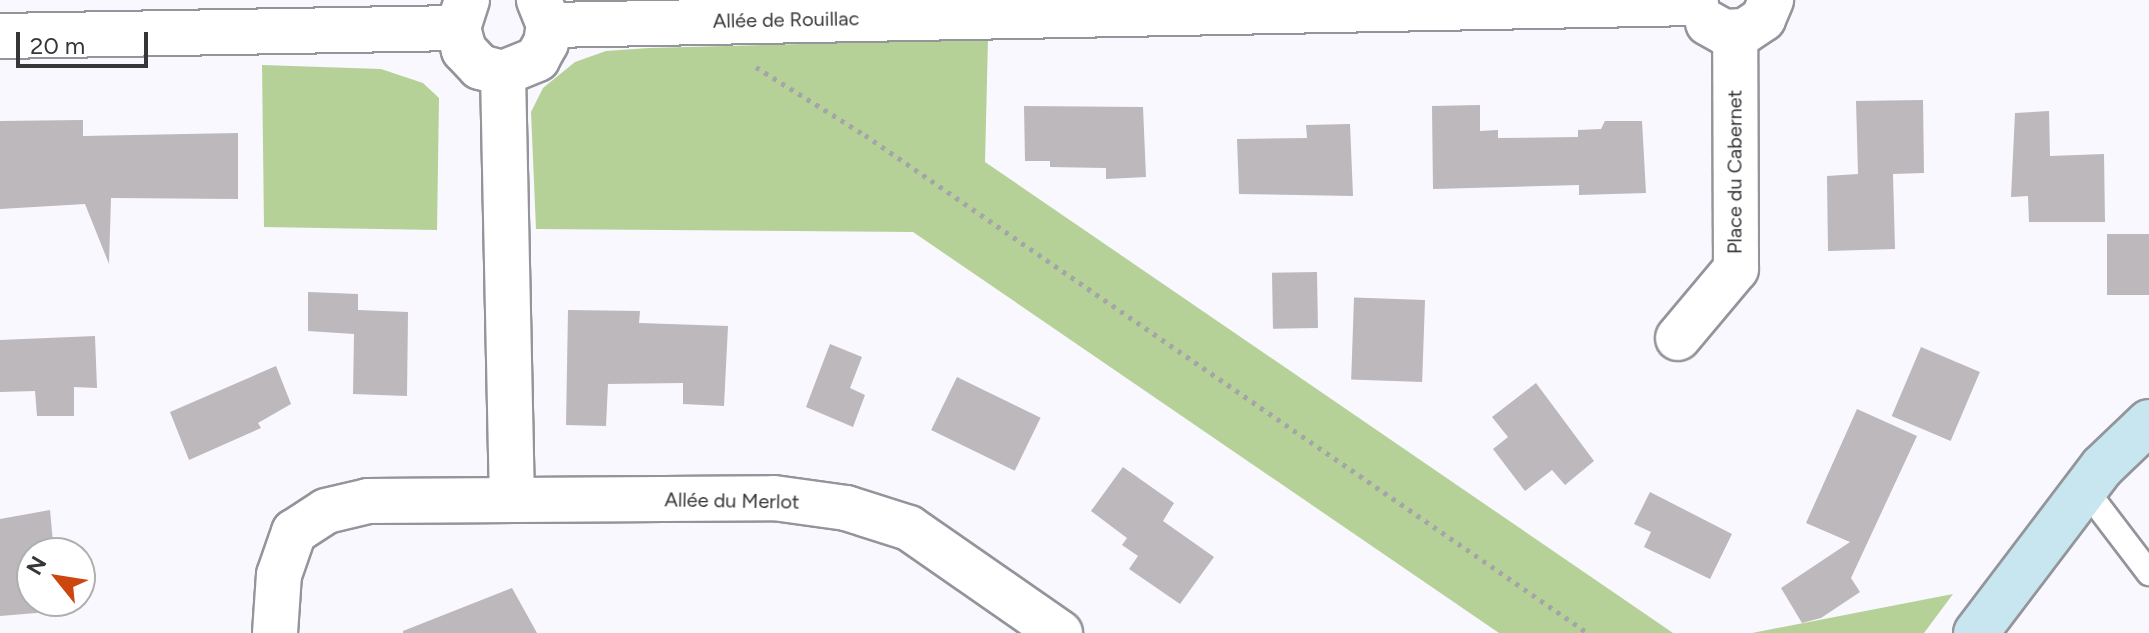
<!DOCTYPE html>
<meta charset="utf-8">
<style>
body{margin:0}
#map{position:relative;width:2149px;height:633px;overflow:hidden;background:#f8f8fe;font-family:Figtree,sans-serif}
div>[style]{position:absolute}
.green>*{inset:0;background:#b5d197}
.building>*{inset:0;background:#bcb8bc;transform-origin:0 0}
.path>*{height:5px;margin-top:-2.5px;transform-origin:0;background:repeating-linear-gradient(90deg,#a5a5a9 0 4px,transparent 0 10px)}
.roads{filter:drop-shadow(2px 0 #94959a) drop-shadow(-2px 0 #94959a) drop-shadow(0 2px #94959a) drop-shadow(0 -2px #94959a)}
.lane>*{height:24px;margin:-12px;padding:0 12px;transform-origin:12px;border-radius:12px;background:#fff}
.street>*{height:44px;margin:-22px;padding:0 22px;transform-origin:22px;border-radius:22px;background:#fff}
.secondary>*{height:44px;margin:-22px;padding:0 22px;transform-origin:22px;border-radius:22px;background:#c7e6ef}
span{translate:-50% -50%;white-space:nowrap;text-align:center;line-height:1.15;-webkit-text-stroke:8px #fff;paint-order:stroke}
.street-label{font-size:20px;color:#363639}
.north{position:absolute;left:16px;top:537px;width:80px;height:80px;box-sizing:border-box;background:#fff;border:2px solid #afafb0;border-radius:50%;rotate:300deg;font-size:22px;font-weight:700;line-height:32px;text-align:center;color:#363639}
.north::after{content:'';display:block;margin:auto;width:28px;height:36px;background:#cc460f;clip-path:polygon(50% 0,100% 100%,50% 72%,0 100%)}
.scale{position:absolute;left:16px;top:32px;width:132px;height:36px;box-sizing:border-box;border:4px solid #363639;border-top:0;padding-left:10px;font-size:24px;line-height:28px;white-space:nowrap;color:#363639;-webkit-text-stroke:6px #fff;paint-order:stroke}
</style>
<div id="map">
<div class="green">
<div style="clip-path:polygon(988px 39px,985px 162px,1673px 633px,1499px 633px,913px 232px,536px 229px,531px 112px,543px 88px,575px 62px,606px 51px,649px 48px)"></div>
<div style="clip-path:polygon(262px 65px,381px 69px,423px 83px,439px 98px,437px 230px,264px 227px)"></div>
<div style="clip-path:polygon(1953px 594px,1924px 633px,1752px 633px)"></div>
</div>
<div class="building">
<div style="clip-path:polygon(1923px 100px,1924px 173px,1893px 174px,1895px 249px,1828px 251px,1827px 176px,1858px 174px,1856px 101px)"></div>
<div style="clip-path:polygon(1480px 105px,1480px 131px,1498px 130px,1498px 138px,1578px 137px,1578px 130px,1601px 129px,1605px 121px,1642px 121px,1646px 193px,1579px 195px,1579px 185px,1433px 189px,1432px 106px)"></div>
<div style="clip-path:polygon(1024px 106px,1143px 107px,1146px 177px,1106px 179px,1106px 168px,1050px 167px,1050px 161px,1025px 161px)"></div>
<div style="clip-path:polygon(2049px 111px,2050px 156px,2104px 154px,2105px 222px,2029px 222px,2028px 196px,2011px 197px,2015px 113px)"></div>
<div style="clip-path:polygon(83px 120px,83px 136px,238px 133px,238px 199px,111px 198px,109px 264px,85px 204px,0 209px,0 121px)"></div>
<div style="clip-path:polygon(1350px 124px,1353px 196px,1239px 194px,1237px 139px,1307px 138px,1306px 125px)"></div>
<div style="left:2149px;top:234px;width:61px;height:42px;rotate:90deg"></div>
<div style="left:1317px;top:272px;width:56px;height:45px;rotate:89deg"></div>
<div style="clip-path:polygon(308px 292px,358px 294px,358px 310px,408px 312px,407px 396px,353px 394px,354px 334px,308px 331px)"></div>
<div style="left:1425px;top:300px;width:82px;height:71px;rotate:92deg"></div>
<div style="clip-path:polygon(568px 310px,640px 311px,639px 323px,728px 326px,724px 406px,683px 404px,683px 383px,608px 384px,606px 426px,566px 425px)"></div>
<div style="clip-path:polygon(95px 336px,97px 388px,74px 387px,74px 416px,37px 416px,35px 391px,0 392px,0 340px)"></div>
<div style="clip-path:polygon(830px 344px,862px 357px,850px 388px,865px 395px,853px 427px,806px 407px)"></div>
<div style="left:1921px;top:347px;width:64px;height:75px;rotate:23deg"></div>
<div style="clip-path:polygon(276px 366px,291px 404px,258px 423px,261px 428px,189px 460px,170px 412px)"></div>
<div style="left:957px;top:377px;width:93px;height:59px;rotate:26deg"></div>
<div style="clip-path:polygon(1536px 383px,1594px 461px,1565px 485px,1552px 470px,1525px 491px,1493px 449px,1508px 437px,1492px 417px)"></div>
<div style="clip-path:polygon(1857px 409px,1917px 436px,1851px 578px,1860px 592px,1821px 618px,1802px 623px,1781px 588px,1850px 542px,1806px 523px)"></div>
<div style="clip-path:polygon(1123px 467px,1174px 503px,1163px 521px,1214px 557px,1180px 604px,1129px 569px,1138px 556px,1122px 545px,1127px 538px,1091px 511px)"></div>
<div style="clip-path:polygon(1650px 492px,1732px 534px,1710px 579px,1644px 547px,1651px 532px,1634px 524px)"></div>
<div style="clip-path:polygon(50px 510px,54px 553px,32px 553px,32px 601px,59px 601px,60px 611px,0 616px,0 519px)"></div>
<div style="clip-path:polygon(512px 588px,537px 633px,403px 633px,403px 631px)"></div>
</div>
<div class="path">
<div style="left:756px;top:67px;width:128px;rotate:32deg"></div>
<div style="left:865px;top:135px;width:878px;rotate:34.56deg"></div>
</div>
<div class="roads">
<div class="lane">
<div style="left:2085px;top:489px;width:106px;rotate:52.7deg"></div>
</div>
<div class="street">
<div style="left:467px;top:0;width:29px;rotate:108deg"></div>
<div style="left:458px;top:28px;width:23px;rotate:75deg"></div>
<div style="left:464px;top:50px;width:23px;rotate:47deg"></div>
<div style="left:480px;top:67px;width:24px;rotate:15deg"></div>
<div style="left:503px;top:73px;width:37px;rotate:-22deg"></div>
<div style="left:537px;top:59px;width:18px;rotate:-61deg"></div>
<div style="left:546px;top:43px;width:18px;rotate:-81deg"></div>
<div style="left:549px;top:25px;width:27px;rotate:-112deg"></div>
<div style="left:1708px;top:23px;width:18px;rotate:29deg"></div>
<div style="left:1724px;top:32px;width:21px;rotate:-3deg"></div>
<div style="left:1745px;top:31px;width:22px;rotate:-34deg"></div>
<div style="left:1763px;top:19px;width:21px;rotate:-67deg"></div>
<div style="left:549px;top:25px;width:1147px;rotate:-1.1deg"></div>
<div style="left:0;top:36px;width:458px;rotate:-1deg"></div>
<div style="left:503px;top:73px;width:427px;rotate:88.8deg"></div>
<div style="left:1678px;top:338px;width:90px;rotate:-50deg"></div>
<div style="left:1736px;top:269px;width:236px;rotate:-90.2deg"></div>
<div style="left:275px;top:633px;width:58px;rotate:-86.1deg"></div>
<div style="left:279px;top:575px;width:46px;rotate:-70.8deg"></div>
<div style="left:294px;top:532px;width:38px;rotate:-33deg"></div>
<div style="left:326px;top:511px;width:43px;rotate:-13.4deg"></div>
<div style="left:368px;top:501px;width:406px;rotate:-0.4deg"></div>
<div style="left:774px;top:498px;width:73px;rotate:7.9deg"></div>
<div style="left:846px;top:508px;width:66px;rotate:17.6deg"></div>
<div style="left:909px;top:528px;width:184px;rotate:34.8deg"></div>
</div>
<div class="secondary">
<div style="left:1976px;top:633px;width:208px;rotate:-52.8deg"></div>
<div style="left:2102px;top:467px;width:65px;rotate:-43.8deg"></div>
</div>
</div>
<div class="street-label">
<span style="left:786px;top:20px;rotate:-1deg">Allée de Rouillac</span>
<span style="left:1735px;top:172px;rotate:-90deg">Place du Cabernet</span>
<span style="left:732px;top:501px;rotate:1deg">Allée du Merlot</span>
</div>
<div class="north">N</div>
<div class="scale">20 m</div>
</div>
